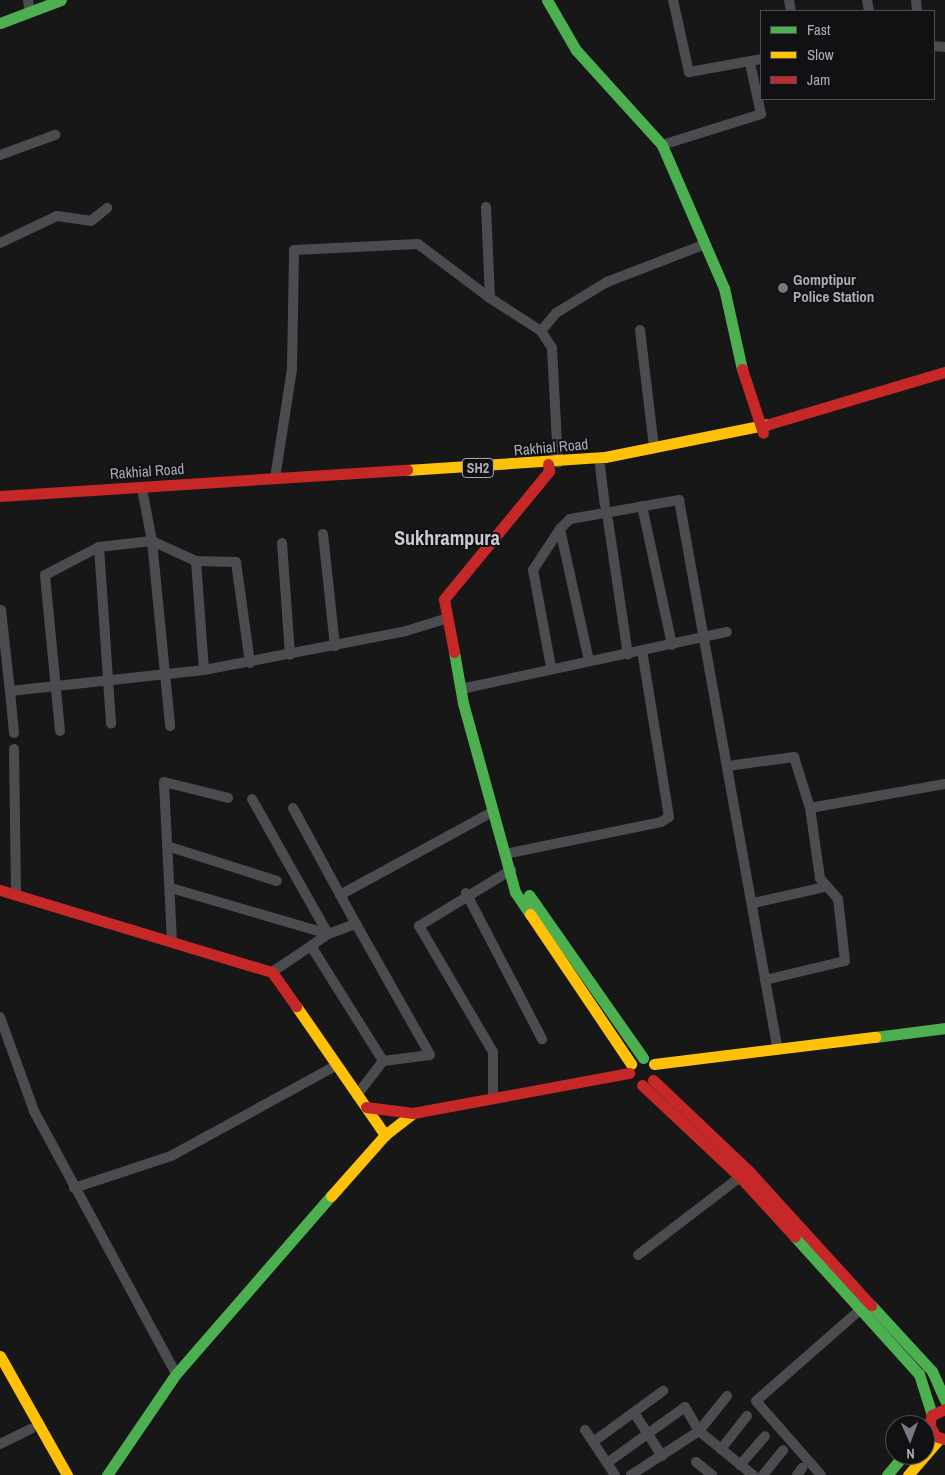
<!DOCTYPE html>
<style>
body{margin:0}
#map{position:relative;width:945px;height:1475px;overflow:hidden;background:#171717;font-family:"Archivo Narrow",sans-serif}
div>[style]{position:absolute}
.street>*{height:10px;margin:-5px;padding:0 5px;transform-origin:5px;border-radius:5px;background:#4b4c50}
.fast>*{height:11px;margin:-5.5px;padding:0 5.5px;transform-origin:5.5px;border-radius:5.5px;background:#4caf50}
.slow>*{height:11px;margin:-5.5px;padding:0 5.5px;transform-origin:5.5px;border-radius:5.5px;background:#ffc107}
.jam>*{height:11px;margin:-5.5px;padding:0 5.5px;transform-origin:5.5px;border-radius:5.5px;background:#c62828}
.dots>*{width:14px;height:14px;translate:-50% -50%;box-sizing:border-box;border:2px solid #111113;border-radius:50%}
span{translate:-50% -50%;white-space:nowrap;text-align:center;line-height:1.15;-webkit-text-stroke:4px #111113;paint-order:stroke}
.shield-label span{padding:1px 4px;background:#111113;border:1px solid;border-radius:4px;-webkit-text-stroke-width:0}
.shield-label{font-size:14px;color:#a8adb8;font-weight:700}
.poi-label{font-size:15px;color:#a8adb8;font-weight:700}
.left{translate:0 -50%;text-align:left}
.street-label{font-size:15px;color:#a8adb8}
.district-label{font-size:20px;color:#c9ccd4;font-weight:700}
.legend{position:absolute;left:760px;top:10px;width:175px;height:90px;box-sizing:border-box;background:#111113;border:1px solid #4d4f55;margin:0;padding:6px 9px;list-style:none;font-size:15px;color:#a8adb8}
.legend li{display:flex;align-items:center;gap:10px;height:25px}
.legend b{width:25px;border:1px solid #4d4f55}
.north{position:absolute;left:885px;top:1415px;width:50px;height:50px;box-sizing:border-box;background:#111113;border:1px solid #4d4f55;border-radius:50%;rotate:178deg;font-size:14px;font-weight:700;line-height:20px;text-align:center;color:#a8adb8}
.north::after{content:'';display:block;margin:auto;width:18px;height:22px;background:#757880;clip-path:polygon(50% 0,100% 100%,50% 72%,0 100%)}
</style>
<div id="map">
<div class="street">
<div style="left:28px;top:0;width:12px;rotate:81deg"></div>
<div style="left:673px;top:0;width:74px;rotate:77.5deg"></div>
<div style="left:689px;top:72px;width:73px;rotate:-10.2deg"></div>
<div style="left:789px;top:0;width:11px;rotate:80deg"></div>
<div style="left:867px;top:0;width:11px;rotate:80deg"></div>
<div style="left:916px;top:0;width:11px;rotate:85deg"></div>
<div style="left:934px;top:46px;width:11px;rotate:5deg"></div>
<div style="left:662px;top:145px;width:104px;rotate:-17.4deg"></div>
<div style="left:761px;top:114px;width:52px;rotate:-102.2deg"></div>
<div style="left:0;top:155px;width:59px;rotate:-20deg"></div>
<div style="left:486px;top:207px;width:91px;rotate:87.5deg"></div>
<div style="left:490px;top:298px;width:61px;rotate:32.9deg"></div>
<div style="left:541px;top:331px;width:20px;rotate:57deg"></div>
<div style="left:552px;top:348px;width:115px;rotate:87deg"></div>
<div style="left:0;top:243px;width:63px;rotate:-25.3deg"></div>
<div style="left:57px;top:216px;width:34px;rotate:8deg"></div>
<div style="left:91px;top:221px;width:21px;rotate:-39deg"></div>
<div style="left:640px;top:330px;width:119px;rotate:83.2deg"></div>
<div style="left:541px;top:331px;width:23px;rotate:-50deg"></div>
<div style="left:556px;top:313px;width:60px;rotate:-31.3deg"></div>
<div style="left:607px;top:282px;width:103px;rotate:-21.1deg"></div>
<div style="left:600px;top:466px;width:39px;rotate:83deg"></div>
<div style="left:275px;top:478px;width:110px;rotate:-81.1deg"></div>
<div style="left:292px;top:369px;width:119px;rotate:-89deg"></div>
<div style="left:294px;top:250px;width:124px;rotate:-2.8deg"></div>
<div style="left:418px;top:244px;width:90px;rotate:36.9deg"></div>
<div style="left:143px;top:494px;width:48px;rotate:79.2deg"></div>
<div style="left:152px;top:541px;width:186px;rotate:84.4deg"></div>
<div style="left:642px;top:506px;width:142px;rotate:77.8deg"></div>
<div style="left:608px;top:520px;width:136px;rotate:81.6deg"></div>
<div style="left:560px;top:529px;width:135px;rotate:77.6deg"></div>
<div style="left:323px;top:534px;width:113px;rotate:83.9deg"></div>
<div style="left:282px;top:543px;width:112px;rotate:85.9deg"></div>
<div style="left:99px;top:547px;width:177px;rotate:86.1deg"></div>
<div style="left:196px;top:561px;width:109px;rotate:85.8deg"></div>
<div style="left:1px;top:610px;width:81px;rotate:83.7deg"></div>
<div style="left:551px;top:667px;width:99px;rotate:-100.5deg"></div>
<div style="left:533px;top:570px;width:49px;rotate:-56.6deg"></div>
<div style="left:560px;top:529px;width:14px;rotate:-45deg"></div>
<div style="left:570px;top:519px;width:111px;rotate:-9.9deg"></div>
<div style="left:679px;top:500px;width:555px;rotate:79.82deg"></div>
<div style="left:461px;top:689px;width:272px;rotate:-12.1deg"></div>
<div style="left:60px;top:731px;width:157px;rotate:-95.5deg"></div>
<div style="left:45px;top:575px;width:61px;rotate:-27.4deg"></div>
<div style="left:99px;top:547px;width:53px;rotate:-6.5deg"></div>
<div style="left:152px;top:541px;width:48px;rotate:24.4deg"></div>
<div style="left:196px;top:561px;width:40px;rotate:1.4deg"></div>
<div style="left:236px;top:562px;width:102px;rotate:82.1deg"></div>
<div style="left:14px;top:733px;width:42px;rotate:-95.4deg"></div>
<div style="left:10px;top:691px;width:195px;rotate:-6.2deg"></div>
<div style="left:204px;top:670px;width:206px;rotate:-10.9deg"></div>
<div style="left:406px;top:631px;width:44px;rotate:-17.2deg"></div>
<div style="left:14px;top:749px;width:145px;rotate:89.2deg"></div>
<div style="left:728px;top:766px;width:67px;rotate:-7.8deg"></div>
<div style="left:794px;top:757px;width:53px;rotate:72.6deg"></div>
<div style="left:252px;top:799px;width:155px;rotate:60.6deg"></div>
<div style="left:328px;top:934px;width:21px;rotate:145deg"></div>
<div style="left:293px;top:808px;width:132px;rotate:61.5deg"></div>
<div style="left:170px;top:847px;width:112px;rotate:17.6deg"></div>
<div style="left:505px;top:854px;width:159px;rotate:-11.6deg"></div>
<div style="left:661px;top:822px;width:9px;rotate:-32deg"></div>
<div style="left:669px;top:817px;width:168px;rotate:-99.2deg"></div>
<div style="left:171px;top:888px;width:164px;rotate:16.3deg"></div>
<div style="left:328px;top:934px;width:30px;rotate:-20deg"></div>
<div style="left:356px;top:924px;width:150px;rotate:60.5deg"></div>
<div style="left:430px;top:1055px;width:47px;rotate:172.7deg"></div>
<div style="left:466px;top:893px;width:165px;rotate:62.5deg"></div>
<div style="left:340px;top:895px;width:173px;rotate:-28.6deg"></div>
<div style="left:754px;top:903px;width:73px;rotate:-12.7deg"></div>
<div style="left:172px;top:941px;width:159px;rotate:-92.9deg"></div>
<div style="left:164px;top:782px;width:66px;rotate:14deg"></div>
<div style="left:272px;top:972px;width:47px;rotate:-33.7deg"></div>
<div style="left:311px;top:946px;width:136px;rotate:57.9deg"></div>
<div style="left:383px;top:1061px;width:43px;rotate:127.4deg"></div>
<div style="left:765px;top:980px;width:82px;rotate:-13.4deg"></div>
<div style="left:845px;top:961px;width:62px;rotate:-96.4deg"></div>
<div style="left:838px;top:899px;width:28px;rotate:-131deg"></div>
<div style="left:820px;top:878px;width:71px;rotate:-98.1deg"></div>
<div style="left:810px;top:808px;width:137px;rotate:-10.1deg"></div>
<div style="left:0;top:1017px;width:100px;rotate:70.1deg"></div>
<div style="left:34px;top:1111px;width:299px;rotate:61.6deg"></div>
<div style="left:493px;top:1098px;width:46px;rotate:-90deg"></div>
<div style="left:493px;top:1052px;width:146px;rotate:-120.4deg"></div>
<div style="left:419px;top:926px;width:108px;rotate:-31.3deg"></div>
<div style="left:74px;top:1188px;width:102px;rotate:-18.3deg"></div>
<div style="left:171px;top:1156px;width:189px;rotate:-28.7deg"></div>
<div style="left:638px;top:1255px;width:133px;rotate:-37.4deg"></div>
<div style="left:635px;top:1414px;width:50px;rotate:57.3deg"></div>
<div style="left:585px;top:1430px;width:54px;rotate:56.3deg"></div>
<div style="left:593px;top:1442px;width:87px;rotate:-36.1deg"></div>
<div style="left:0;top:1444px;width:34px;rotate:-26deg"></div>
<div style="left:721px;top:1449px;width:42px;rotate:-51.8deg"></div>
<div style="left:696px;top:1462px;width:21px;rotate:39deg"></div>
<div style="left:607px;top:1463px;width:96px;rotate:-35.7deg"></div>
<div style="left:685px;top:1407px;width:28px;rotate:60deg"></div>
<div style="left:699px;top:1431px;width:70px;rotate:39.2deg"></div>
<div style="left:740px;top:1465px;width:38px;rotate:-49deg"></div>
<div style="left:631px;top:1475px;width:81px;rotate:-32.9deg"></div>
<div style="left:699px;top:1431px;width:45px;rotate:-51.3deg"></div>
<div style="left:763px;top:1475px;width:32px;rotate:-51deg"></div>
<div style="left:797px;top:1475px;width:9px;rotate:-54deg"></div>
<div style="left:821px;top:1475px;width:98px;rotate:-131.3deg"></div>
<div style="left:756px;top:1401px;width:140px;rotate:-41.2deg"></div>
</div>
<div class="fast">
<div style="left:547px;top:0;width:58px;rotate:59.9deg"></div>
<div style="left:576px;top:50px;width:128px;rotate:47.8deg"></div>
<div style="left:662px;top:145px;width:156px;rotate:66.6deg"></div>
<div style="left:724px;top:288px;width:83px;rotate:77.5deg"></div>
<div style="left:0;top:23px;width:65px;rotate:-20.7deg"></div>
<div style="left:454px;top:652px;width:52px;rotate:80deg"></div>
<div style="left:463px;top:703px;width:196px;rotate:74.6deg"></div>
<div style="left:515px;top:892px;width:27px;rotate:56deg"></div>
<div style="left:529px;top:895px;width:199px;rotate:55deg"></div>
<div style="left:875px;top:1037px;width:71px;rotate:-7.3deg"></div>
<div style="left:795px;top:1237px;width:185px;rotate:47.9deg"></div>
<div style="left:919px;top:1374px;width:43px;rotate:72.4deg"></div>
<div style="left:871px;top:1305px;width:90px;rotate:47.3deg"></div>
<div style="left:932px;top:1371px;width:32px;rotate:66deg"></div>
<div style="left:107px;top:1475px;width:122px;rotate:-55.7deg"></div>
<div style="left:176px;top:1374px;width:236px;rotate:-49deg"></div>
<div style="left:887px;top:1475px;width:26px;rotate:-50deg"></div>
</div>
<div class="slow">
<div style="left:407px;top:470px;width:198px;rotate:-3.8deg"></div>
<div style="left:605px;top:457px;width:167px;rotate:-11.4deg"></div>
<div style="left:530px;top:914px;width:181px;rotate:56deg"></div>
<div style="left:296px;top:1006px;width:157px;rotate:55.4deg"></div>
<div style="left:654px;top:1064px;width:223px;rotate:-7deg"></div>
<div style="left:331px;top:1196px;width:81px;rotate:-48.5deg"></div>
<div style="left:385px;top:1135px;width:36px;rotate:-38deg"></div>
<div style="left:0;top:1356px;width:137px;rotate:60.6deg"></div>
<div style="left:908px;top:1475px;width:49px;rotate:-49.1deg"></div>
</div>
<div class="jam">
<div style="left:742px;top:369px;width:67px;rotate:71.8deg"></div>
<div style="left:769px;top:424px;width:184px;rotate:-16.5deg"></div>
<div style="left:0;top:496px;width:408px;rotate:-3.7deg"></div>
<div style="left:454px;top:652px;width:54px;rotate:-100.7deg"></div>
<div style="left:444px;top:599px;width:166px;rotate:-50.6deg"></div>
<div style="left:549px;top:471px;width:7px;rotate:-98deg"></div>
<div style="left:0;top:890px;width:284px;rotate:16.8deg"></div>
<div style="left:272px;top:972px;width:42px;rotate:54.8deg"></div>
<div style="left:653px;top:1080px;width:131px;rotate:43.5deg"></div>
<div style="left:748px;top:1170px;width:183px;rotate:47.7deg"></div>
<div style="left:642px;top:1085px;width:134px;rotate:43.2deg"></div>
<div style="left:740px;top:1177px;width:81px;rotate:47.5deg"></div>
<div style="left:366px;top:1107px;width:47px;rotate:7.3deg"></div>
<div style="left:413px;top:1113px;width:220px;rotate:-10.5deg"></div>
<div style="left:945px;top:1409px;width:14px;rotate:155deg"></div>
<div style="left:932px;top:1415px;width:9px;rotate:108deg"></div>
<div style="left:929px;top:1424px;width:13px;rotate:63deg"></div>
<div style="left:935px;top:1436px;width:10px;rotate:17deg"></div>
</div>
<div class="dots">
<div style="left:783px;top:288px;background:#757880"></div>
</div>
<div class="shield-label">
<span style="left:478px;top:468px">SH2</span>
</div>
<div class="poi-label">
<span class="left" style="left:793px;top:288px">Gomptipur<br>Police Station</span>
</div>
<div class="street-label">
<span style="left:551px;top:447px;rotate:-5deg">Rakhial Road</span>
<span style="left:147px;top:471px;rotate:-4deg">Rakhial Road</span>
</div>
<div class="district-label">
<span style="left:447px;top:537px">Sukhrampura</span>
</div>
<ul class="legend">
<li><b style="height:6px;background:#4caf50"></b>Fast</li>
<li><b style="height:6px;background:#ffc107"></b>Slow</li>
<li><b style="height:6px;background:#c62828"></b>Jam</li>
</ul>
<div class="north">N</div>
</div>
